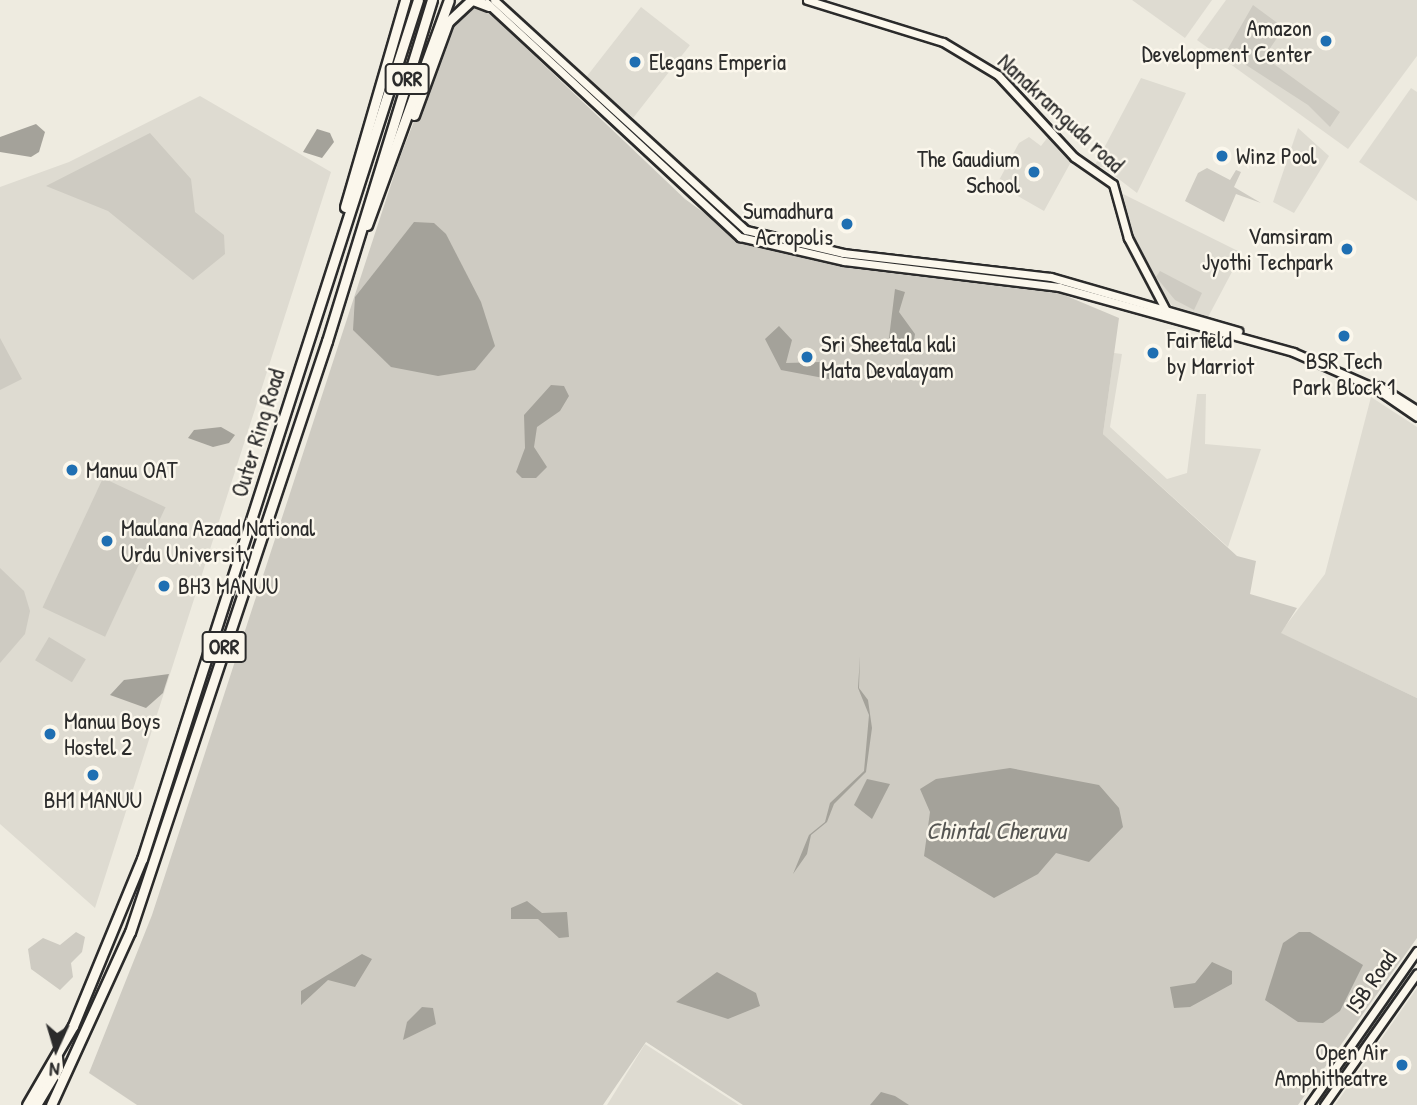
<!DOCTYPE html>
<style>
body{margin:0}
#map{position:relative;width:1417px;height:1105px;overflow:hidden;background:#eeebe0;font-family:"Patrick Hand",sans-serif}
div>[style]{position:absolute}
.built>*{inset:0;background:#dedbd1;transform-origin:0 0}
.green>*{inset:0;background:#cecbc2;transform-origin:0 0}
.water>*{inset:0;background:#a4a29a}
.roads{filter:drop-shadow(2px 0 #2b2b2b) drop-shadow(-2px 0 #2b2b2b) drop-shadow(0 2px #2b2b2b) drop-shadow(0 -2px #2b2b2b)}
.secondary>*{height:7px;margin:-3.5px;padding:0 3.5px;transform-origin:3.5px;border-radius:3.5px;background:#fbf7ec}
.highway>*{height:9px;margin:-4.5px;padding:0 4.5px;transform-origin:4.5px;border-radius:4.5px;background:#fbf7ec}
.dots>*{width:19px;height:19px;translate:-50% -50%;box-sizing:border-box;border:4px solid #fbf7ec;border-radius:50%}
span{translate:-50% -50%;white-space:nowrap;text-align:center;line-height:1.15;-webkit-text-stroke:5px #fbf7ec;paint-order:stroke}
.shield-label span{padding:2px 5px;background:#fbf7ec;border:2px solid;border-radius:5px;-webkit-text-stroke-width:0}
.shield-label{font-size:21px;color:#2b2b2b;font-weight:700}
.poi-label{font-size:23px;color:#2b2b2b}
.right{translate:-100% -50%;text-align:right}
.left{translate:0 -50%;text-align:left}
.street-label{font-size:23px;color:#2b2b2b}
.water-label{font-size:24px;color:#555552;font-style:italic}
.north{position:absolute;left:21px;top:1014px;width:70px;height:70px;-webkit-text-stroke:5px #fbf7ec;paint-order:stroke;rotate:184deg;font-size:19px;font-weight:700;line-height:28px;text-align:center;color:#2b2b2b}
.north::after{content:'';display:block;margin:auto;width:24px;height:32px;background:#2b2b2b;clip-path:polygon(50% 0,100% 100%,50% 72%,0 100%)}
</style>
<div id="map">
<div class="built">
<div style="clip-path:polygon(1132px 0,1212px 0,1185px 38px)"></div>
<div style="clip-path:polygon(1226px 0,1417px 0,1417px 56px,1348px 149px,1197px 40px)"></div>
<div style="left:641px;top:7px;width:62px;height:92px;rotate:38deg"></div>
<div style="clip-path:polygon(1141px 78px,1186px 93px,1137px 193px,1103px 167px,1094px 167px)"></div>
<div style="clip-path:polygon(1411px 88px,1417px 92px,1417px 201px,1359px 162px)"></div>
<div style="clip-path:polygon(200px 96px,331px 172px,95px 908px,0 824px,0 187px,69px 162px)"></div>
<div style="clip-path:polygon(1298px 128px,1329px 156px,1294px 213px,1273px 202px)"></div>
<div style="clip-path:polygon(1029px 137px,1041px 146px,1048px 137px,1072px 160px,1044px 211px,997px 184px,1019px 143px)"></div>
<div style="clip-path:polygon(1123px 194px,1242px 253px,1207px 319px,1173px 307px,1151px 278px,1131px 238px)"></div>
<div style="clip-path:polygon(1114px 353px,1122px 354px,1110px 427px,1167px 479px,1187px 473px,1197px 394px,1206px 394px,1205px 444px,1261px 449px,1228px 547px,1103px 434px)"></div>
<div style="clip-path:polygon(1371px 397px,1417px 427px,1417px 698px,1280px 633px,1325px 574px)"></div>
<div style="clip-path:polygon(1417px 988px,1417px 1105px,1335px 1105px)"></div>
<div style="clip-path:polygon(645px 1044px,739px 1105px,607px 1105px)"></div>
</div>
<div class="green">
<div style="clip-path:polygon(1253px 5px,1284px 28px,1264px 57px,1340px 112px,1330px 127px,1308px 105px,1226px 52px)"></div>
<div style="clip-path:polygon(484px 8px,685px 199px,744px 242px,888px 272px,1057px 292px,1119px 318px,1103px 434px,1237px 556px,1256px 561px,1250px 594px,1297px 608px,1281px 633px,1417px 698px,1417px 938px,1298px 1105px,743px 1105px,646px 1042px,603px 1105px,137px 1105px,89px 1073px,152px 915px,399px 160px,452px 23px,467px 9px)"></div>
<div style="clip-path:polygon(150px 133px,191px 179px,195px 212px,224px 235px,225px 254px,193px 280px,108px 211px,46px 186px)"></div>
<div style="clip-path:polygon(1207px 168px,1230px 180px,1236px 170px,1241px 172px,1234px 187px,1261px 203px,1236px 194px,1224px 222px,1185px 201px,1198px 173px)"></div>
<div style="clip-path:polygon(1160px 271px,1202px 293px,1194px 310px,1175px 300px,1156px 277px)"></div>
<div style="clip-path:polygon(0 338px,22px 379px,0 390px)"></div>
<div style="left:103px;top:478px;width:69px;height:143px;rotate:25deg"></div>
<div style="clip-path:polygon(0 568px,24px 591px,30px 611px,25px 634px,0 663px)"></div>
<div style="left:49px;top:637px;width:43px;height:27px;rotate:31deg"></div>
<div style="clip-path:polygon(76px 932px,85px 937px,82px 952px,71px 963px,73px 977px,60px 990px,31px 969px,28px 949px,43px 938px,60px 945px)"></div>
</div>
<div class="water">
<div style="clip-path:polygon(36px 124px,45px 132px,39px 152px,31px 157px,0 152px,0 137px)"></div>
<div style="clip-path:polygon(317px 129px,330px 133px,334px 142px,322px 158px,303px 152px)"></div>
<div style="clip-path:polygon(414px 222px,434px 223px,446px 234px,481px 302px,495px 346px,475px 370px,438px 376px,391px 367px,353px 330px,355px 297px)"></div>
<div style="clip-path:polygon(895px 289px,905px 292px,899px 312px,915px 334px,913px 346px,889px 338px)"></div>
<div style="clip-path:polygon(779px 326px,792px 340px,786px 363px,822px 362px,834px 371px,834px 380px,781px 370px,765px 339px)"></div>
<div style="clip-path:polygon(551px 385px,564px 386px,569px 396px,560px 411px,537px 427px,534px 447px,547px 467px,536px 478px,522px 478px,516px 472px,525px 448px,524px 415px)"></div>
<div style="clip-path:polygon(221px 427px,235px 435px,229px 443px,213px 447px,188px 438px,194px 430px)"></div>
<div style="clip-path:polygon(860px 656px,859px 688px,868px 700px,872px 728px,866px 772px,834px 804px,827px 822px,811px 835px,807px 854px,793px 874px,791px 894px,793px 874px,809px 835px,825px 822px,830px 803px,864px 771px,869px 715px,858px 688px)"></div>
<div style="clip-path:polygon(169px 674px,163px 693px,146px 708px,110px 695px,124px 680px)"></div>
<div style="clip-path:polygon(1010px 768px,1099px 785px,1119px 808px,1123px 827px,1089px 862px,1056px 853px,1038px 874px,994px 898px,924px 856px,930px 812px,920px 789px,936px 779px)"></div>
<div style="clip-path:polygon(867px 779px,890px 784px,872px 819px,854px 805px)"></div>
<div style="clip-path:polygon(527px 901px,542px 913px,567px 912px,569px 937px,559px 938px,538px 919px,511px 919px,511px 908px)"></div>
<div style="clip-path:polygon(1299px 932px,1310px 932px,1363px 965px,1340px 1011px,1323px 1023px,1298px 1022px,1265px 1000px,1283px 943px)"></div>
<div style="clip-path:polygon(362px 954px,372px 959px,355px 987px,328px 980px,301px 1005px,301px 991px)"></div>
<div style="clip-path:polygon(1212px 962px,1232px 971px,1232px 984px,1190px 1007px,1174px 1008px,1170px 987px,1195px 983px)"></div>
<div style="clip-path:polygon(717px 972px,756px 993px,760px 1006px,728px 1019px,676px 1002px)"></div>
<div style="clip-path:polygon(422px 1007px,433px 1008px,436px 1024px,403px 1040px,407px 1022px)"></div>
<div style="clip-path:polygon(881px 1092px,895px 1096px,909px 1105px,870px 1105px)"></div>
</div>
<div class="roads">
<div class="secondary">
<div style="left:494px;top:0;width:341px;rotate:42.4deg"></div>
<div style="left:746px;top:230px;width:100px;rotate:13.3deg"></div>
<div style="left:843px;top:253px;width:209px;rotate:6.6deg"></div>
<div style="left:1051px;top:277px;width:195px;rotate:16.1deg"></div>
<div style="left:807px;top:0;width:142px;rotate:17.2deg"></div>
<div style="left:943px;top:42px;width:64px;rotate:31deg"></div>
<div style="left:998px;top:75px;width:112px;rotate:47.2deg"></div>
<div style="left:1074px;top:157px;width:47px;rotate:34.7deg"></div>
<div style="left:1113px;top:184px;width:56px;rotate:74.5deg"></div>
<div style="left:1128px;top:238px;width:88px;rotate:62.3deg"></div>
<div style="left:487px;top:3px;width:345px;rotate:42.8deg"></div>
<div style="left:740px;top:237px;width:107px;rotate:13deg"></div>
<div style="left:844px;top:261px;width:217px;rotate:6.9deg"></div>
<div style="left:1059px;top:287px;width:243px;rotate:15.5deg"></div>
<div style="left:1293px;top:352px;width:90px;rotate:23.7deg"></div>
<div style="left:1375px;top:388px;width:51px;rotate:34.6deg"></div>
<div style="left:1379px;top:386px;width:45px;rotate:32.3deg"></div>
<div style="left:1309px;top:1105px;width:188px;rotate:-55deg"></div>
<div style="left:1324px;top:1105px;width:161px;rotate:-54.8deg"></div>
</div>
<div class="highway">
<div style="left:473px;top:0;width:17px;rotate:21deg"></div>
<div style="left:414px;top:115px;width:99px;rotate:-69.9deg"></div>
<div style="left:448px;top:22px;width:33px;rotate:-43deg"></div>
<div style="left:345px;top:207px;width:216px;rotate:-73.8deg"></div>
<div style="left:367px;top:225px;width:239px;rotate:-70deg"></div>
<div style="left:27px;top:1105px;width:91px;rotate:-59.8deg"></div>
<div style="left:73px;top:1026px;width:181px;rotate:-67.6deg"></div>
<div style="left:142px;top:859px;width:902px;rotate:-72.19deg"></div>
<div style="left:36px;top:1105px;width:43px;rotate:-59.3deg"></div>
<div style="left:58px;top:1068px;width:12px;rotate:-95deg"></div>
<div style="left:51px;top:1105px;width:190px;rotate:-65.5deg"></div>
<div style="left:130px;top:932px;width:623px;rotate:-71.57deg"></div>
<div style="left:327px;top:341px;width:357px;rotate:-72.9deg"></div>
</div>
</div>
<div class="dots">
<div style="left:1326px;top:41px;background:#1f6fb2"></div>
<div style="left:635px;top:62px;background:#1f6fb2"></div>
<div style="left:1222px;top:156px;background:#1f6fb2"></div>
<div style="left:1034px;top:172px;background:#1f6fb2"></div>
<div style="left:847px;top:224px;background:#1f6fb2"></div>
<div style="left:1347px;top:249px;background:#1f6fb2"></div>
<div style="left:1344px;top:336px;background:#1f6fb2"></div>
<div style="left:1153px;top:353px;background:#1f6fb2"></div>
<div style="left:807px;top:357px;background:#1f6fb2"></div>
<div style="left:72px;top:470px;background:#1f6fb2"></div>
<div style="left:107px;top:541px;background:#1f6fb2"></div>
<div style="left:164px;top:586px;background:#1f6fb2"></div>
<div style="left:50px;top:734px;background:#1f6fb2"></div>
<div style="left:93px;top:775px;background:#1f6fb2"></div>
<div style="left:1402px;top:1065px;background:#1f6fb2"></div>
</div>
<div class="shield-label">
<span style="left:407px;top:79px">ORR</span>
<span style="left:224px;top:647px">ORR</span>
</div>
<div class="poi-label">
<span class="right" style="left:1312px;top:41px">Amazon<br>Development Center</span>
<span class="left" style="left:649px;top:62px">Elegans Emperia</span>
<span class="left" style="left:1236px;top:156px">Winz Pool</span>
<span class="right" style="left:1020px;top:172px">The Gaudium<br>School</span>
<span class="right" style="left:833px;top:224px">Sumadhura<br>Acropolis</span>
<span class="right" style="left:1333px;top:249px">Vamsiram<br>Jyothi Techpark</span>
<span class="left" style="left:1167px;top:353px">Fairfield<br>by Marriot</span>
<span class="left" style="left:821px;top:357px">Sri Sheetala kali<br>Mata Devalayam</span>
<span style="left:1344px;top:374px">BSR Tech<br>Park Block 1</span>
<span class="left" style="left:86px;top:470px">Manuu OAT</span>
<span class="left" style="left:121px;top:541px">Maulana Azaad National<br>Urdu University</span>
<span class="left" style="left:178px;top:586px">BH3 MANUU</span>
<span class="left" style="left:64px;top:734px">Manuu Boys<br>Hostel 2</span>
<span style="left:93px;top:800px">BH1 MANUU</span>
<span class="right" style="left:1388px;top:1065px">Open Air<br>Amphitheatre</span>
</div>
<div class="street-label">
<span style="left:1061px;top:113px;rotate:43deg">Nanakramguda road</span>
<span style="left:258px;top:433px;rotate:-73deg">Outer Ring Road</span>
<span style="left:1371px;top:982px;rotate:-55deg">ISB Road</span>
</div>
<div class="water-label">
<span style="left:996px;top:831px">Chintal Cheruvu</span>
</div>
<div class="north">N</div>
</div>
